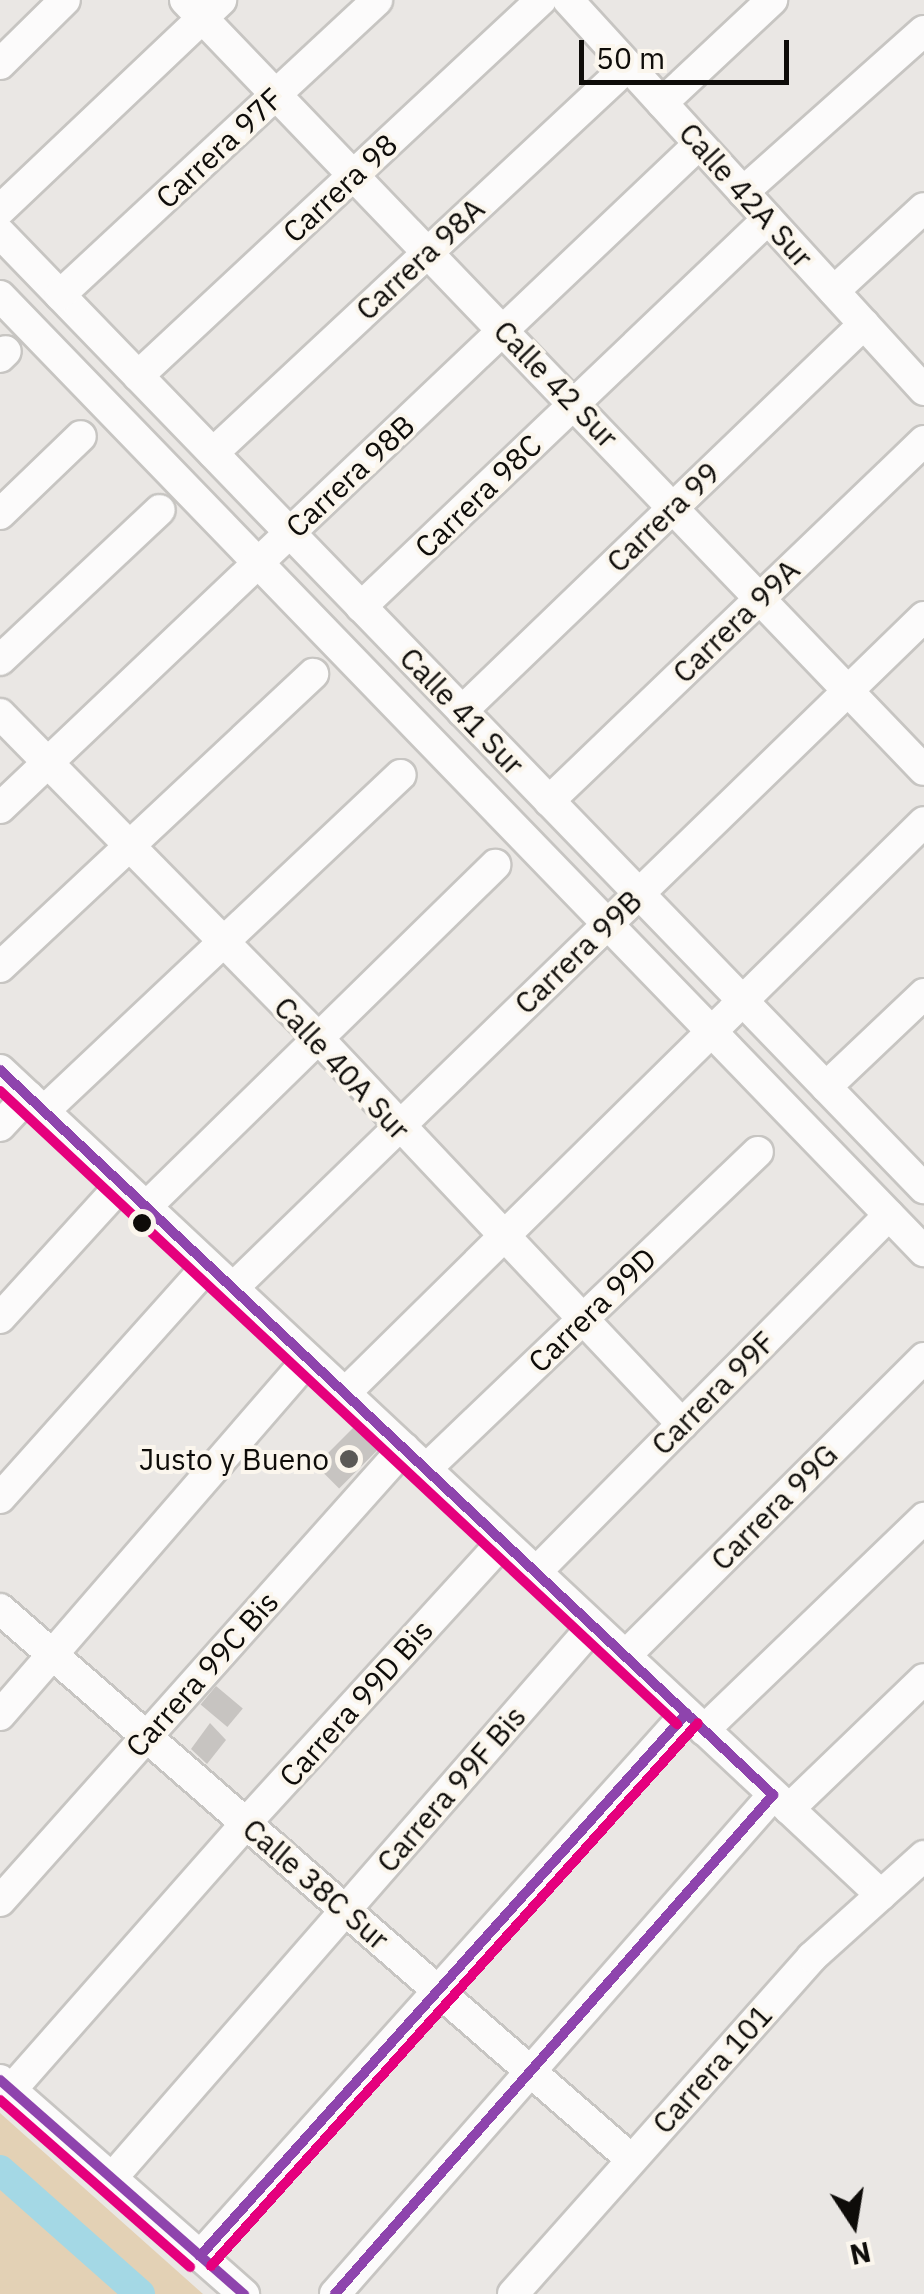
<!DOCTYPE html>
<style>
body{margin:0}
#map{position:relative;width:924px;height:2294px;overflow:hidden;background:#eae7e4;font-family:"IBM Plex Sans",sans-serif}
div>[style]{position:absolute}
.green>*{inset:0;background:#e3d1b5}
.canal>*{height:30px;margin:-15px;padding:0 15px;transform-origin:15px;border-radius:15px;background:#a4d8e5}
.building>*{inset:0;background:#c7c4c1;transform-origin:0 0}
.roads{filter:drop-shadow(2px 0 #c7c5c2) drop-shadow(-2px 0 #c7c5c2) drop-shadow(0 2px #c7c5c2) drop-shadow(0 -2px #c7c5c2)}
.minor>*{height:30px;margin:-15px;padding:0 15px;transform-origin:15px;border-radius:15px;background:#fcfbfb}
.bus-1>*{height:10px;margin:-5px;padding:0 5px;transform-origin:5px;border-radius:5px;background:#8e44ad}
.bus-2>*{height:10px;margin:-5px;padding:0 5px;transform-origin:5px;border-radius:5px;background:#e5007d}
.dots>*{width:28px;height:28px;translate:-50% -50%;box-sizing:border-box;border:5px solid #fbf6ed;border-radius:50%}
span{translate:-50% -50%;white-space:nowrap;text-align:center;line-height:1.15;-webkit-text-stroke:8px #fbf6ed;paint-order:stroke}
.street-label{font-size:30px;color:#0e0c09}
.poi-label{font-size:30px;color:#0e0c09}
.right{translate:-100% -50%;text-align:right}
.north{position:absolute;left:804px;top:2174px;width:100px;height:100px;-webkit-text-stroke:8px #fbf6ed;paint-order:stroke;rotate:168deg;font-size:28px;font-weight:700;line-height:40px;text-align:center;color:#0e0c09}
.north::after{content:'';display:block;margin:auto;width:35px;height:45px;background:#0e0c09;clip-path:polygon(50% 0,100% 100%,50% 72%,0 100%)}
.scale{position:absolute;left:579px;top:40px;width:210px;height:45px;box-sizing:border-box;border:5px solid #0e0c09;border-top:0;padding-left:12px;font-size:30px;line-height:35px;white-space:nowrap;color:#0e0c09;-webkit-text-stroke:8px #fbf6ed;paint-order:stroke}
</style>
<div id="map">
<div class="green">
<div style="clip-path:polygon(0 2113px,19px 2130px,203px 2294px,0 2294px)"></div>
</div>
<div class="canal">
<div style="left:0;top:2170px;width:187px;rotate:41.5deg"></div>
</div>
<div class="building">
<div style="left:354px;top:1427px;width:33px;height:54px;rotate:45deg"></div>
<div style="left:216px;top:1686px;width:35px;height:24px;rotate:40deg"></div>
<div style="clip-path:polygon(210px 1723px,226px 1740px,207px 1764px,191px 1749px)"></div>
</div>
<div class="roads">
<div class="minor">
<div style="left:185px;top:0;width:1067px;rotate:46.18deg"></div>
<div style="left:568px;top:0;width:528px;rotate:47.61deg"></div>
<div style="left:0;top:64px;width:91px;rotate:-44.6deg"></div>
<div style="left:662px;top:103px;width:151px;rotate:-43.1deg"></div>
<div style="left:743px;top:192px;width:242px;rotate:-41.7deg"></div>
<div style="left:0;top:210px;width:305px;rotate:-43.5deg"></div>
<div style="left:0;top:233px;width:1329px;rotate:45.95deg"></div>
<div style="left:834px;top:291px;width:122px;rotate:-42.7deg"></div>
<div style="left:60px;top:295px;width:433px;rotate:-42.9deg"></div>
<div style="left:0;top:296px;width:1329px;rotate:45.95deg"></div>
<div style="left:0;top:357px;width:8px;rotate:-45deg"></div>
<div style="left:138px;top:376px;width:551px;rotate:-43.01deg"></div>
<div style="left:213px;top:453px;width:567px;rotate:-43deg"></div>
<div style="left:0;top:514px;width:112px;rotate:-43.9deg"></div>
<div style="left:361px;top:607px;width:562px;rotate:-43.63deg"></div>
<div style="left:0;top:660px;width:219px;rotate:-43.2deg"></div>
<div style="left:462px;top:711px;width:558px;rotate:-43.91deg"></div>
<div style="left:0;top:714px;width:454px;rotate:45.5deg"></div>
<div style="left:318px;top:1038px;width:531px;rotate:46.68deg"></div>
<div style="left:549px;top:801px;width:520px;rotate:-43.83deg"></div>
<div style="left:0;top:808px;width:964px;rotate:-43.53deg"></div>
<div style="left:0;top:967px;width:429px;rotate:-43.1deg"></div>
<div style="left:0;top:1070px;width:1207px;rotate:43.12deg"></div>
<div style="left:826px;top:1087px;width:135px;rotate:-43.5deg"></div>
<div style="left:44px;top:1111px;width:490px;rotate:-43.3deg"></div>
<div style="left:0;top:1126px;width:41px;rotate:-47deg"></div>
<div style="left:146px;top:1207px;width:489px;rotate:-44.4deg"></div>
<div style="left:233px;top:1288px;width:963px;rotate:-44.16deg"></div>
<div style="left:0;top:1318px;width:181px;rotate:-47.7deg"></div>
<div style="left:345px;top:1393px;width:813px;rotate:-44.6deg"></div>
<div style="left:426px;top:1469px;width:459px;rotate:-43.7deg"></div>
<div style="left:0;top:1498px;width:312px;rotate:-48.2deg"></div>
<div style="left:536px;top:1572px;width:502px;rotate:-45.32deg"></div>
<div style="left:0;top:1609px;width:837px;rotate:41.08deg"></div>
<div style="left:625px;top:1656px;width:422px;rotate:-44.9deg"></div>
<div style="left:0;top:1715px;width:471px;rotate:-49.1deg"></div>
<div style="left:704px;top:1730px;width:306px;rotate:-43.9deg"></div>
<div style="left:789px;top:1809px;width:187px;rotate:-43.9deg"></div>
<div style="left:0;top:1901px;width:607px;rotate:-48.27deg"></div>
<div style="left:0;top:2080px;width:325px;rotate:41.3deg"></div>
<div style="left:11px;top:2090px;width:356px;rotate:-48.6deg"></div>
<div style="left:246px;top:1823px;width:381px;rotate:-47.6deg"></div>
<div style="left:112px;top:2178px;width:732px;rotate:-48.93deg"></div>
<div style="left:200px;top:2256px;width:729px;rotate:-48.11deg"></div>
<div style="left:335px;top:2294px;width:664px;rotate:-48.72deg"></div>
<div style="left:513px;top:2294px;width:451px;rotate:-48.4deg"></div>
<div style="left:812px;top:1957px;width:151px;rotate:-42deg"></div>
</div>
</div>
<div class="bus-1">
<div style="left:0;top:1070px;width:1060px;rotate:43.16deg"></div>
<div style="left:773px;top:1795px;width:664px;rotate:131.28deg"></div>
<div style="left:0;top:2080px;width:325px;rotate:41.3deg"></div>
<div style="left:200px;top:2256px;width:729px;rotate:-48.11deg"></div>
</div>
<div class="bus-2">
<div style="left:0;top:1091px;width:927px;rotate:43.08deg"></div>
<div style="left:0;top:2100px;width:253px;rotate:41.3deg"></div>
<div style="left:211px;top:2266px;width:729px;rotate:-48.11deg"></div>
</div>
<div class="dots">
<div style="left:142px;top:1223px;background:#0e0c09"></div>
<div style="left:349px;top:1459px;background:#5b5956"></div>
</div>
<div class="street-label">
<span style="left:219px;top:148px;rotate:-43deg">Carrera 97F</span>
<span style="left:340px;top:188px;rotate:-43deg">Carrera 98</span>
<span style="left:746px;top:195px;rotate:48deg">Calle 42A Sur</span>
<span style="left:420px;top:259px;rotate:-43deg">Carrera 98A</span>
<span style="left:556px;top:384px;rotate:46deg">Calle 42 Sur</span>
<span style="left:350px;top:476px;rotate:-43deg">Carrera 98B</span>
<span style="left:478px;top:496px;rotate:-44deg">Carrera 98C</span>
<span style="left:663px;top:517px;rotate:-44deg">Carrera 99</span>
<span style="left:736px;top:621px;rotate:-44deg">Carrera 99A</span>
<span style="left:462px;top:711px;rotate:46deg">Calle 41 Sur</span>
<span style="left:578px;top:952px;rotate:-44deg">Carrera 99B</span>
<span style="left:342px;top:1068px;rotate:47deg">Calle 40A Sur</span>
<span style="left:592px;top:1310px;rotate:-44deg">Carrera 99D</span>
<span style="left:713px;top:1393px;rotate:-45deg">Carrera 99F</span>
<span style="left:774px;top:1507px;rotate:-45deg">Carrera 99G</span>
<span style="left:202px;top:1674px;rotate:-48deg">Carrera 99C Bis</span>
<span style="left:356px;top:1703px;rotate:-48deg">Carrera 99D Bis</span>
<span style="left:451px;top:1789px;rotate:-49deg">Carrera 99F Bis</span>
<span style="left:316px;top:1884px;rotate:41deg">Calle 38C Sur</span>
<span style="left:712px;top:2069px;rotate:-48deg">Carrera 101</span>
</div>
<div class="poi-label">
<span class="right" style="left:329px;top:1459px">Justo y Bueno</span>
</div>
<div class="north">N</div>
<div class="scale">50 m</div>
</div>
